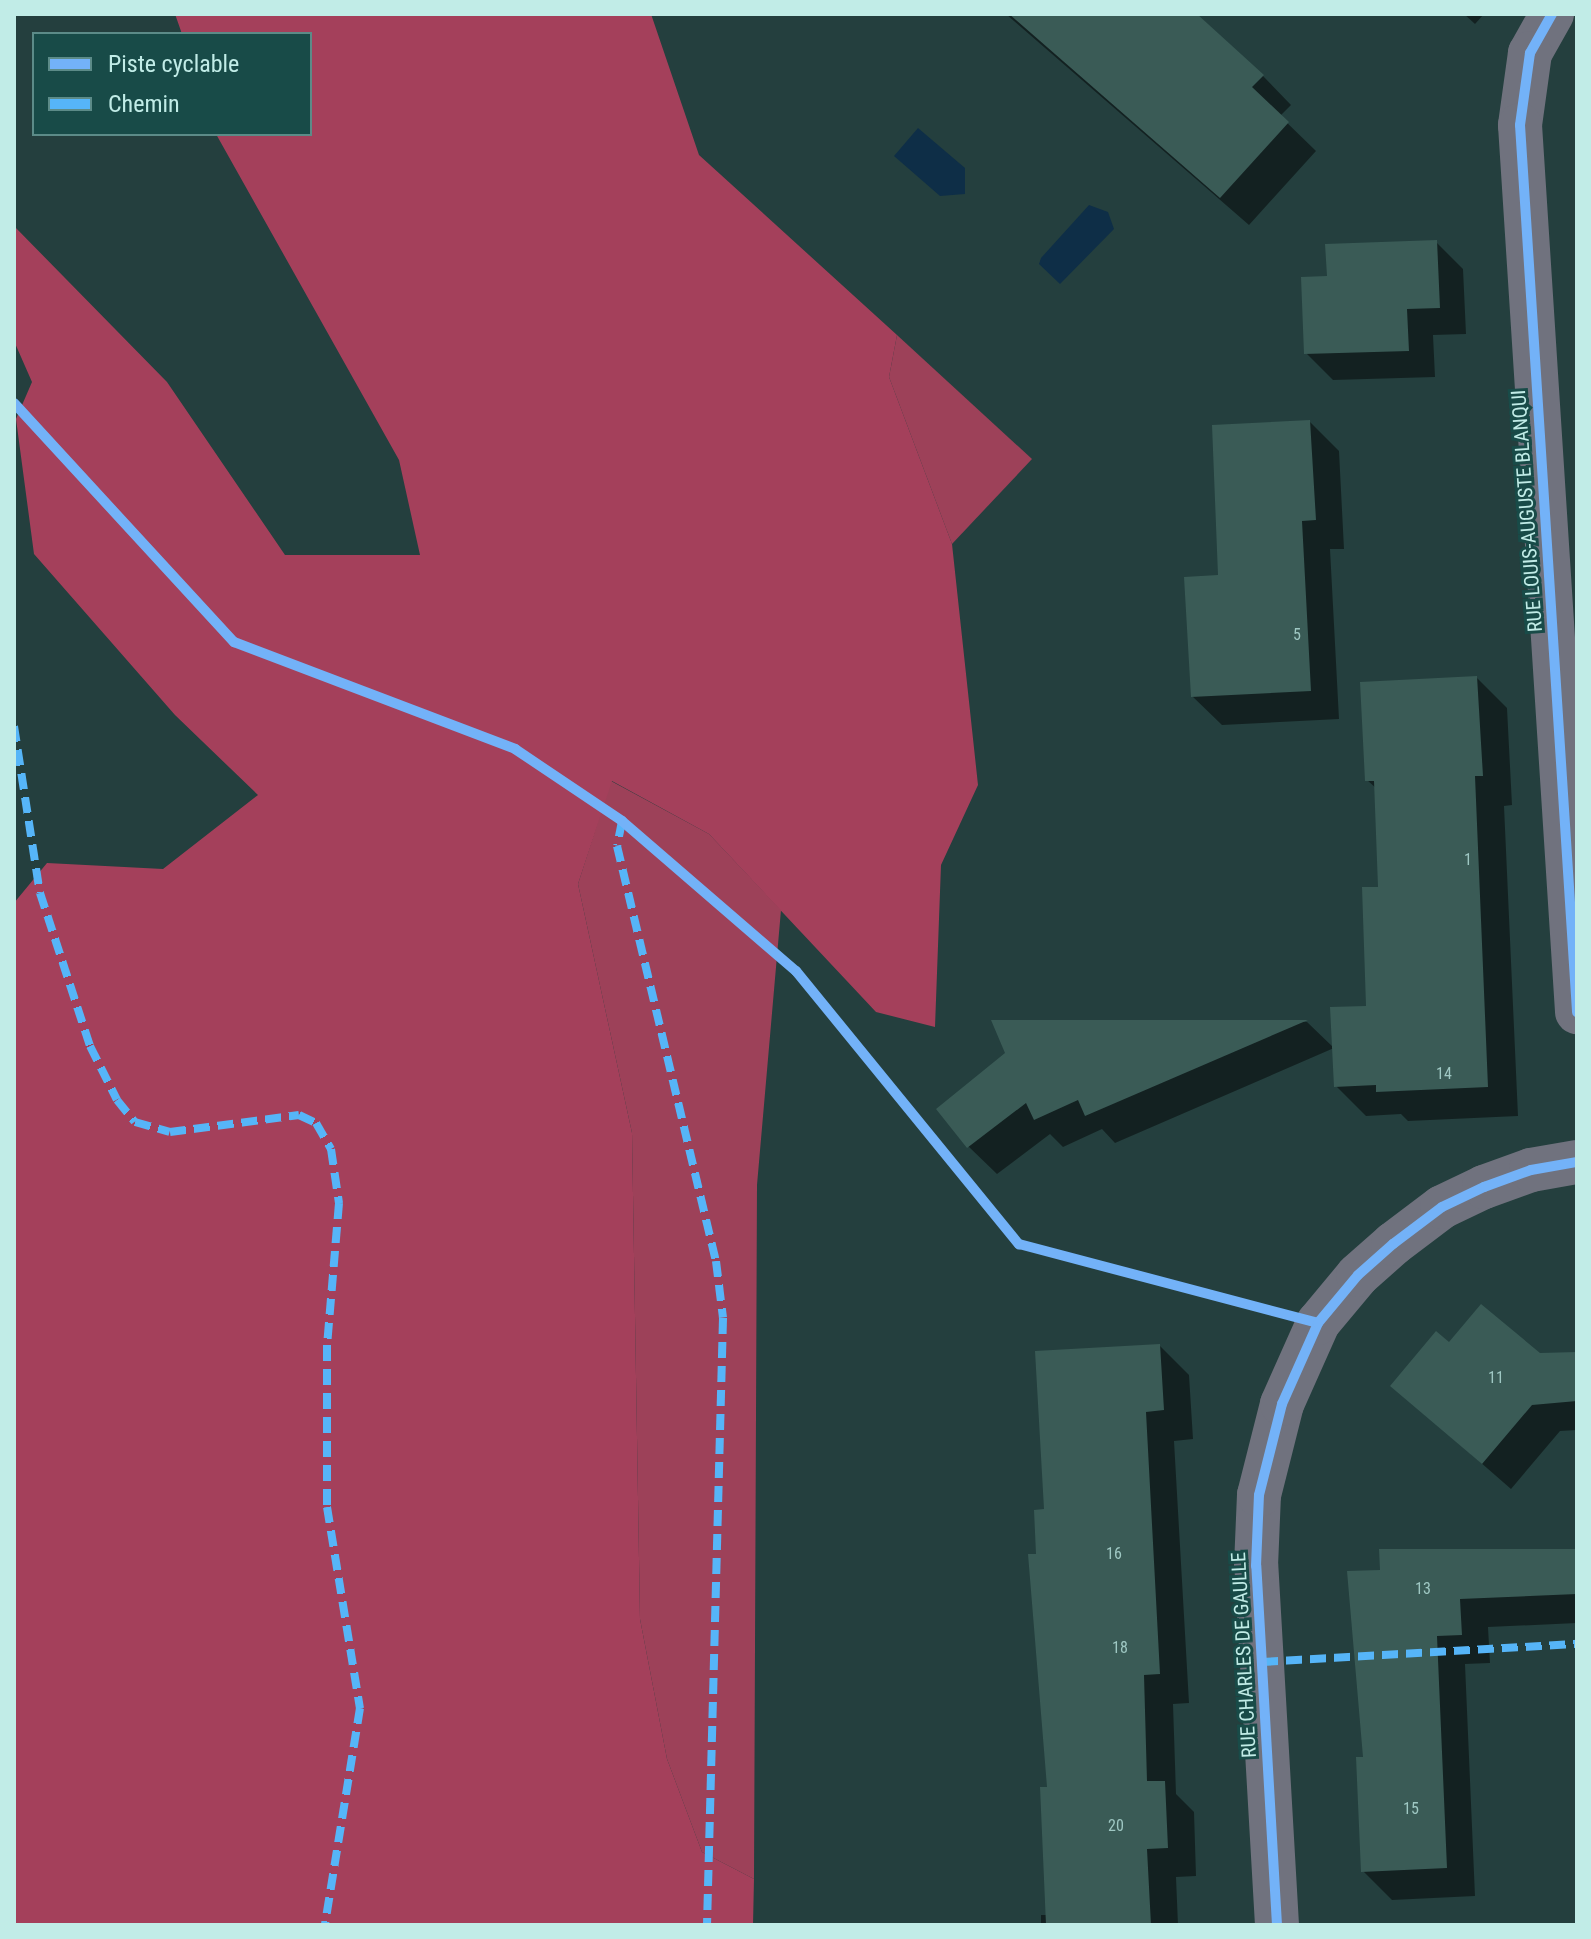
<!DOCTYPE html>
<style>
body{margin:0}
#map{position:relative;width:1591px;height:1939px;overflow:hidden;background:#243f3e;font-family:"Roboto Condensed",sans-serif}
div>[style]{position:absolute}
.green>*{inset:0;background:#9d4159}
.forest>*{inset:0;background:#a4405b}
.water>*{inset:0;background:#0e2e47}
.shadow>*{inset:0;background:#0007}
.building>*{inset:0;background:#3a5b56}
.minor>*{height:44px;margin:-22px;padding:0 22px;transform-origin:22px;border-radius:22px;background:#70727e}
.quiet>*{height:8px;margin-top:-4px;transform-origin:0;background:repeating-linear-gradient(90deg,#56b5f8 0 16px,transparent 0 24px)}
.cycleway>*{height:10px;margin:-5px;padding:0 5px;transform-origin:5px;border-radius:5px;background:#73b2f8}
span{translate:-50% -50%;white-space:nowrap;text-align:center;line-height:1.15;-webkit-text-stroke:6px #184b48;paint-order:stroke}
.number-label{font-size:16px;color:#9fc8c3}
.number-label span{-webkit-text-stroke-width:0}
.street-label{font-size:20px;color:#c1ece7}
.frame{position:absolute;inset:0;border:16px solid #c1ece7;pointer-events:none}
.legend{position:absolute;left:32px;top:32px;width:280px;height:104px;box-sizing:border-box;background:#184b48;border:2px solid #5c8b88;margin:0;padding:10px 14px;list-style:none;font-size:24px;color:#c1ece7}
.legend li{display:flex;align-items:center;gap:16px;height:40px}
.legend b{width:40px;border:2px solid #5c8b88}
</style>
<div id="map">
<div class="green">
<div style="clip-path:polygon(897px 335px,1032px 459px,952px 544px,889px 377px)"></div>
<div style="clip-path:polygon(611px 781px,709px 834px,781px 910px,757px 1185px,754px 1879px,702px 1852px,667px 1759px,640px 1619px,632px 1133px,578px 884px)"></div>
</div>
<div class="forest">
<div style="clip-path:polygon(175px 14px,651px 14px,699px 155px,897px 335px,889px 377px,952px 544px,978px 785px,941px 865px,935px 1027px,876px 1012px,709px 834px,612px 781px,578px 884px,632px 1133px,640px 1619px,667px 1759px,702px 1852px,754px 1879px,753px 1925px,14px 1925px,14px 903px,47px 863px,163px 869px,258px 795px,175px 715px,34px 554px,16px 419px,32px 382px,14px 341px,14px 226px,167px 382px,285px 555px,420px 555px,399px 460px,216px 134px,310px 134px,310px 34px,182px 34px)"></div>
</div>
<div class="water">
<div style="clip-path:polygon(918px 128px,965px 168px,965px 194px,940px 196px,894px 156px)"></div>
<div style="clip-path:polygon(1089px 205px,1108px 212px,1114px 229px,1060px 284px,1039px 264px,1041px 258px)"></div>
</div>
<div class="shadow">
<div style="clip-path:polygon(1006px 14px,1162px 14px,1263px 76px,1291px 105px,1280px 116px,1316px 151px,1249px 225px)"></div>
<div style="clip-path:polygon(1464px 14px,1484px 14px,1475px 24px)"></div>
<div style="clip-path:polygon(1436px 242px,1463px 269px,1466px 334px,1433px 335px,1435px 377px,1333px 380px,1306px 353px,1329px 278px)"></div>
<div style="clip-path:polygon(1310px 422px,1339px 451px,1344px 549px,1330px 549px,1339px 719px,1222px 725px,1192px 696px,1220px 577px)"></div>
<div style="clip-path:polygon(1477px 678px,1507px 708px,1512px 805px,1504px 806px,1518px 1116px,1408px 1121px,1401px 1114px,1366px 1116px,1336px 1086px,1368px 1007px,1381px 889px,1377px 789px,1367px 780px)"></div>
<div style="clip-path:polygon(994px 1022px,1307px 1022px,1334px 1048px,1115px 1143px,1102px 1129px,1063px 1147px,1050px 1134px,997px 1174px,968px 1146px,1007px 1054px)"></div>
<div style="clip-path:polygon(1449px 1344px,1539px 1355px,1577px 1354px,1577px 1430px,1560px 1431px,1511px 1489px,1393px 1386px)"></div>
<div style="clip-path:polygon(1160px 1346px,1189px 1375px,1193px 1439px,1174px 1441px,1189px 1703px,1173px 1704px,1176px 1794px,1194px 1812px,1196px 1876px,1176px 1877px,1178px 1925px,1041px 1925px,1041px 1915px,1048px 1915px,1049px 1788px,1038px 1556px,1046px 1511px)"></div>
<div style="clip-path:polygon(1577px 1551px,1577px 1623px,1488px 1627px,1490px 1663px,1465px 1664px,1475px 1896px,1392px 1900px,1363px 1871px,1365px 1759px,1382px 1572px)"></div>
</div>
<div class="building">
<div style="clip-path:polygon(1009px 14px,1197px 14px,1264px 75px,1252px 87px,1289px 122px,1220px 198px)"></div>
<div style="clip-path:polygon(1437px 240px,1440px 308px,1407px 309px,1409px 351px,1304px 354px,1301px 277px,1327px 276px,1325px 244px)"></div>
<div style="clip-path:polygon(1310px 420px,1316px 520px,1302px 521px,1311px 691px,1191px 697px,1184px 577px,1218px 575px,1212px 425px)"></div>
<div style="clip-path:polygon(1477px 676px,1483px 776px,1475px 776px,1488px 1087px,1376px 1092px,1376px 1085px,1334px 1087px,1330px 1007px,1366px 1006px,1362px 887px,1378px 887px,1374px 781px,1365px 781px,1360px 682px)"></div>
<div style="clip-path:polygon(991px 1020px,1308px 1020px,1085px 1116px,1078px 1100px,1034px 1120px,1026px 1103px,967px 1148px,936px 1109px,1005px 1053px)"></div>
<div style="clip-path:polygon(1481px 1304px,1540px 1353px,1577px 1352px,1577px 1401px,1532px 1405px,1482px 1464px,1390px 1386px,1436px 1331px,1449px 1342px)"></div>
<div style="clip-path:polygon(1160px 1344px,1164px 1410px,1146px 1412px,1160px 1674px,1144px 1675px,1147px 1781px,1165px 1781px,1168px 1848px,1147px 1849px,1151px 1925px,1046px 1925px,1040px 1787px,1047px 1787px,1028px 1554px,1036px 1554px,1034px 1510px,1044px 1509px,1035px 1351px)"></div>
<div style="clip-path:polygon(1379px 1549px,1577px 1549px,1577px 1594px,1460px 1599px,1462px 1635px,1437px 1636px,1447px 1868px,1361px 1872px,1356px 1757px,1363px 1757px,1347px 1571px,1380px 1570px)"></div>
</div>
<div class="minor">
<div style="left:1552px;top:14px;width:45px;rotate:119.4deg"></div>
<div style="left:1530px;top:53px;width:73px;rotate:97.9deg"></div>
<div style="left:1520px;top:125px;width:889px;rotate:86.32deg"></div>
<div style="left:1277px;top:1925px;width:360px;rotate:-93.3deg"></div>
<div style="left:1256px;top:1566px;width:71px;rotate:-87.6deg"></div>
<div style="left:1259px;top:1495px;width:94px;rotate:-75.8deg"></div>
<div style="left:1282px;top:1404px;width:89px;rotate:-66deg"></div>
<div style="left:1318px;top:1323px;width:62px;rotate:-50.2deg"></div>
<div style="left:1358px;top:1275px;width:47px;rotate:-41.5deg"></div>
<div style="left:1393px;top:1244px;width:61px;rotate:-37.1deg"></div>
<div style="left:1442px;top:1207px;width:47px;rotate:-25.5deg"></div>
<div style="left:1484px;top:1187px;width:50px;rotate:-19.9deg"></div>
<div style="left:1531px;top:1170px;width:47px;rotate:-9.9deg"></div>
</div>
<div class="quiet">
<div style="left:14px;top:726px;width:169px;rotate:81.2deg"></div>
<div style="left:40px;top:893px;width:161px;rotate:71.9deg"></div>
<div style="left:90px;top:1046px;width:60px;rotate:63.4deg"></div>
<div style="left:117px;top:1100px;width:28px;rotate:51deg"></div>
<div style="left:135px;top:1122px;width:36px;rotate:16deg"></div>
<div style="left:170px;top:1132px;width:130px;rotate:-7.5deg"></div>
<div style="left:299px;top:1115px;width:19px;rotate:25deg"></div>
<div style="left:316px;top:1123px;width:30px;rotate:60deg"></div>
<div style="left:331px;top:1149px;width:55px;rotate:81.6deg"></div>
<div style="left:339px;top:1203px;width:143px;rotate:94.8deg"></div>
<div style="left:327px;top:1345px;width:162px;rotate:90deg"></div>
<div style="left:327px;top:1507px;width:204px;rotate:80.7deg"></div>
<div style="left:360px;top:1708px;width:220px;rotate:99.2deg"></div>
<div style="left:622px;top:821px;width:25px;rotate:101deg"></div>
<div style="left:617px;top:846px;width:427px;rotate:76.6deg"></div>
<div style="left:716px;top:1261px;width:57px;rotate:83deg"></div>
<div style="left:723px;top:1318px;width:607px;rotate:91.51deg"></div>
<div style="left:1262px;top:1662px;width:316px;rotate:-3.3deg"></div>
</div>
<div class="cycleway">
<div style="left:1552px;top:14px;width:45px;rotate:119.4deg"></div>
<div style="left:1530px;top:53px;width:73px;rotate:97.9deg"></div>
<div style="left:1520px;top:125px;width:889px;rotate:86.32deg"></div>
<div style="left:14px;top:403px;width:325px;rotate:47.4deg"></div>
<div style="left:234px;top:642px;width:301px;rotate:20.8deg"></div>
<div style="left:515px;top:749px;width:129px;rotate:33.9deg"></div>
<div style="left:622px;top:821px;width:230px;rotate:40.8deg"></div>
<div style="left:796px;top:971px;width:353px;rotate:50.8deg"></div>
<div style="left:1019px;top:1244px;width:309px;rotate:14.8deg"></div>
<div style="left:1277px;top:1925px;width:360px;rotate:-93.3deg"></div>
<div style="left:1256px;top:1566px;width:71px;rotate:-87.6deg"></div>
<div style="left:1259px;top:1495px;width:94px;rotate:-75.8deg"></div>
<div style="left:1282px;top:1404px;width:89px;rotate:-66deg"></div>
<div style="left:1318px;top:1323px;width:62px;rotate:-50.2deg"></div>
<div style="left:1358px;top:1275px;width:47px;rotate:-41.5deg"></div>
<div style="left:1393px;top:1244px;width:61px;rotate:-37.1deg"></div>
<div style="left:1442px;top:1207px;width:47px;rotate:-25.5deg"></div>
<div style="left:1484px;top:1187px;width:50px;rotate:-19.9deg"></div>
<div style="left:1531px;top:1170px;width:47px;rotate:-9.9deg"></div>
</div>
<div class="number-label">
<span style="left:1297px;top:635px">5</span>
<span style="left:1468px;top:860px">1</span>
<span style="left:1444px;top:1074px">14</span>
<span style="left:1496px;top:1378px">11</span>
<span style="left:1114px;top:1554px">16</span>
<span style="left:1423px;top:1589px">13</span>
<span style="left:1120px;top:1648px">18</span>
<span style="left:1411px;top:1809px">15</span>
<span style="left:1116px;top:1826px">20</span>
</div>
<div class="street-label">
<span style="left:1527px;top:511px;rotate:-94deg">RUE LOUIS-AUGUSTE BLANQUI</span>
<span style="left:1244px;top:1655px;rotate:-93deg">RUE CHARLES DE GAULLE</span>
</div>
<div class="frame"></div>
<ul class="legend">
<li><b style="height:10px;background:#73b2f8"></b>Piste cyclable</li>
<li><b style="height:10px;background:#56b5f8"></b>Chemin</li>
</ul>
</div>
